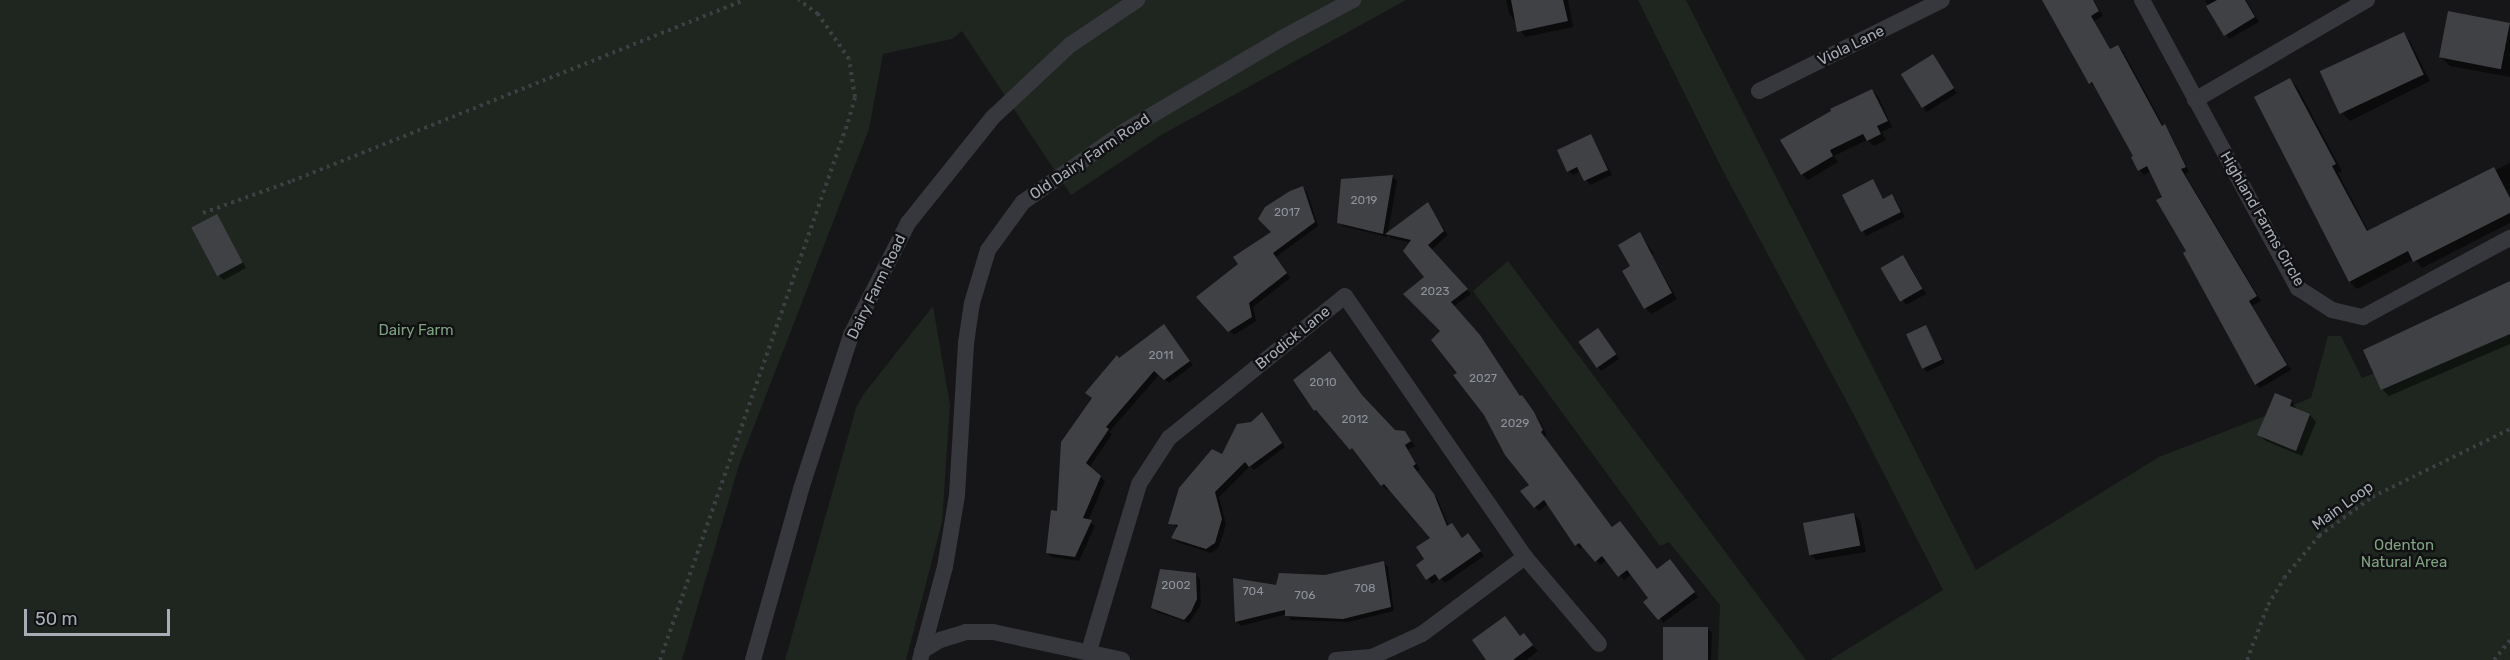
<!DOCTYPE html>
<style>
body{margin:0}
#map{position:relative;width:2510px;height:660px;overflow:hidden;background:#161618;font-family:Rubik,sans-serif}
div>[style]{position:absolute}
.green>*{inset:0;background:#1e261f}
.shadow>*{inset:0;background:#0007;transform-origin:0 0}
.building>*{inset:0;background:#404145;transform-origin:0 0}
.path>*{height:4px;margin-top:-2px;transform-origin:0;background:repeating-linear-gradient(90deg,#3d3f44 0 3px,transparent 0 7.5px)}
.minor>*{height:16px;margin:-8px;padding:0 8px;transform-origin:8px;border-radius:8px;background:#37383d}
span{translate:-50% -50%;white-space:nowrap;text-align:center;line-height:1.15;-webkit-text-stroke:5px #111113;paint-order:stroke}
.number-label{font-size:12px;color:#8e929b}
.number-label span{-webkit-text-stroke-width:0}
.street-label{font-size:15px;color:#a8adb8}
.park-label{font-size:15px;color:#7fa381}
.scale{position:absolute;left:24px;top:609px;width:146px;height:27px;box-sizing:border-box;border:3px solid #a8adb8;border-top:0;padding-left:8px;font-size:18px;line-height:21px;white-space:nowrap;color:#a8adb8;-webkit-text-stroke:4px #111113;paint-order:stroke}
</style>
<div id="map">
<div class="green">
<div style="clip-path:polygon(0 0,1406px 0,1163px 134px,1071px 195px,962px 31px,952px 39px,883px 54px,869px 129px,739px 465px,682px 660px,0 660px)"></div>
<div style="clip-path:polygon(1638px 0,1686px 0,1976px 570px,2159px 457px,2311px 398px,2328px 336px,2341px 336px,2362px 378px,2418px 356px,2510px 308px,2510px 660px,1830px 660px,1943px 590px,1855px 417px,1722px 169px)"></div>
<div style="clip-path:polygon(1508px 261px,1806px 660px,1718px 660px,1720px 605px,1669px 542px,1660px 546px,1473px 291px)"></div>
<div style="clip-path:polygon(933px 306px,950px 405px,942px 522px,906px 660px,785px 660px,856px 408px,863px 395px)"></div>
</div>
<div class="shadow">
<div style="clip-path:polygon(1506px 0,1568px 0,1573px 27px,1525px 37px,1509px 13px)"></div>
<div style="clip-path:polygon(2043px 0,2094px 1px,2103px 16px,2094px 21px,2111px 51px,2118px 47px,2123px 51px,2164px 127px,2169px 131px,2189px 172px,2185px 174px,2261px 301px,2252px 306px,2291px 370px,2260px 388px,2256px 384px,2188px 252px,2151px 171px,2144px 175px,2139px 170px,2135px 157px,2096px 87px,2090px 83px)"></div>
<div style="clip-path:polygon(2205px 0,2246px 0,2259px 22px,2229px 39px)"></div>
<div style="clip-path:polygon(2510px 25px,2510px 77px,2450px 66px,2441px 57px)"></div>
<div style="clip-path:polygon(2403px 34px,2410px 41px,2430px 81px,2350px 121px,2343px 114px)"></div>
<div style="left:1933px;top:55px;width:45px;height:36px;rotate:58deg"></div>
<div style="clip-path:polygon(2290px 80px,2297px 87px,2342px 171px,2338px 173px,2369px 232px,2510px 163px,2510px 223px,2422px 268px,2414px 259px,2357px 289px,2350px 282px,2256px 98px)"></div>
<div style="clip-path:polygon(1872px 90px,1878px 96px,1892px 127px,1882px 132px,1886px 140px,1874px 146px,1867px 140px,1834px 156px,1838px 162px,1808px 180px,1802px 174px)"></div>
<div style="clip-path:polygon(1591px 136px,1612px 175px,1590px 185px,1581px 171px,1573px 175px,1569px 171px)"></div>
<div style="clip-path:polygon(1393px 177px,1397px 181px,1387px 237px,1343px 226px,1339px 222px)"></div>
<div style="clip-path:polygon(1873px 181px,1884px 200px,1892px 196px,1896px 200px,1905px 217px,1866px 236px,1844px 195px)"></div>
<div style="clip-path:polygon(1303px 188px,1307px 192px,1318px 226px,1276px 257px,1290px 278px,1253px 307px,1256px 321px,1234px 335px,1198px 297px,1240px 264px,1274px 232px)"></div>
<div style="clip-path:polygon(1428px 204px,1448px 235px,1431px 250px,1471px 294px,1454px 306px,1484px 341px,1521px 397px,1538px 418px,1547px 435px,1544px 437px,1613px 528px,1658px 570px,1674px 566px,1698px 597px,1663px 623px,1650px 598px,1632px 574px,1624px 580px,1607px 560px,1600px 565px,1584px 546px,1580px 549px,1576px 545px,1548px 504px,1539px 511px,1535px 507px,1531px 485px,1459px 373px,1442px 331px,1426px 277px,1411px 243px,1391px 238px,1388px 234px)"></div>
<div style="clip-path:polygon(217px 216px,246px 268px,224px 280px,219px 276px)"></div>
<div style="clip-path:polygon(1640px 234px,1654px 254px,1652px 255px,1677px 299px,1652px 314px,1645px 308px,1632px 267px)"></div>
<div style="clip-path:polygon(1907px 261px,1926px 294px,1906px 305px,1882px 269px)"></div>
<div style="clip-path:polygon(2510px 283px,2510px 344px,2389px 396px,2382px 389px)"></div>
<div style="clip-path:polygon(1164px 326px,1193px 365px,1169px 383px,1159px 375px,1109px 432px,1112px 434px,1089px 468px,1105px 481px,1088px 521px,1095px 526px,1079px 561px,1051px 557px,1047px 552px,1059px 513px,1120px 359px)"></div>
<div style="clip-path:polygon(1926px 327px,1945px 363px,1927px 372px,1923px 368px)"></div>
<div style="clip-path:polygon(1602px 335px,1619px 359px,1601px 371px,1581px 342px)"></div>
<div style="clip-path:polygon(1295px 381px,1366px 402px,1395px 432px,1404px 432px,1415px 446px,1408px 450px,1420px 469px,1417px 471px,1438px 500px,1449px 526px,1452px 525px,1463px 539px,1468px 535px,1484px 556px,1445px 583px,1440px 578px,1432px 584px,1418px 565px,1426px 559px,1432px 538px,1390px 488px,1387px 490px,1382px 485px,1357px 452px,1322px 414px,1315px 411px)"></div>
<div style="clip-path:polygon(2275px 395px,2292px 401px,2297px 410px,2310px 415px,2316px 422px,2302px 456px,2266px 441px,2259px 435px)"></div>
<div style="clip-path:polygon(1266px 419px,1285px 447px,1254px 470px,1250px 466px,1219px 497px,1226px 524px,1219px 547px,1211px 553px,1177px 542px,1173px 537px,1178px 528px,1170px 523px,1223px 456px)"></div>
<div style="clip-path:polygon(1854px 514px,1860px 521px,1866px 552px,1816px 560px,1809px 553px)"></div>
<div style="clip-path:polygon(1384px 563px,1388px 567px,1394px 611px,1348px 622px,1291px 620px,1287px 614px,1241px 626px,1237px 622px,1277px 587px)"></div>
<div style="clip-path:polygon(1195px 574px,1200px 579px,1201px 604px,1189px 623px,1157px 612px,1152px 608px)"></div>
<div style="clip-path:polygon(1708px 629px,1712px 633px,1711px 660px,1664px 660px)"></div>
<div style="clip-path:polygon(1524px 635px,1538px 651px,1526px 660px,1488px 660px)"></div>
</div>
<div class="building">
<div style="clip-path:polygon(1511px 0,1563px 0,1568px 21px,1517px 32px)"></div>
<div style="clip-path:polygon(2042px 0,2093px 0,2099px 11px,2091px 16px,2110px 49px,2118px 45px,2162px 126px,2165px 124px,2186px 167px,2181px 169px,2257px 296px,2249px 301px,2287px 365px,2255px 385px,2183px 253px,2186px 251px,2156px 200px,2162px 197px,2147px 166px,2138px 171px,2131px 157px,2133px 156px,2092px 82px,2089px 84px)"></div>
<div style="clip-path:polygon(2217px 0,2245px 0,2255px 17px,2224px 36px,2206px 6px)"></div>
<div style="left:2448px;top:11px;width:63px;height:47px;rotate:11deg"></div>
<div style="left:2404px;top:32px;width:47px;height:93px;rotate:65deg"></div>
<div style="left:1933px;top:54px;width:40px;height:38px;rotate:58deg"></div>
<div style="clip-path:polygon(2290px 78px,2336px 164px,2332px 166px,2367px 231px,2494px 167px,2510px 198px,2510px 213px,2413px 262px,2408px 251px,2349px 282px,2254px 97px)"></div>
<div style="clip-path:polygon(1872px 89px,1888px 121px,1877px 126px,1881px 134px,1867px 141px,1863px 134px,1830px 150px,1833px 156px,1801px 175px,1780px 140px,1831px 111px,1830px 109px)"></div>
<div style="clip-path:polygon(1591px 134px,1608px 170px,1584px 181px,1577px 167px,1567px 172px,1557px 150px)"></div>
<div style="clip-path:polygon(1393px 175px,1383px 234px,1337px 223px,1341px 179px)"></div>
<div style="clip-path:polygon(1873px 179px,1883px 199px,1892px 194px,1901px 212px,1861px 232px,1842px 195px)"></div>
<div style="clip-path:polygon(1303px 186px,1315px 222px,1273px 253px,1287px 273px,1249px 303px,1252px 317px,1228px 332px,1196px 297px,1238px 264px,1233px 257px,1271px 232px,1258px 219px,1265px 207px,1290px 191px)"></div>
<div style="clip-path:polygon(1428px 202px,1444px 231px,1428px 245px,1468px 289px,1451px 302px,1480px 335px,1520px 396px,1522px 395px,1534px 412px,1543px 430px,1541px 432px,1612px 527px,1620px 521px,1657px 569px,1670px 559px,1695px 592px,1658px 620px,1643px 602px,1648px 598px,1627px 570px,1618px 577px,1602px 556px,1595px 562px,1579px 543px,1575px 546px,1544px 500px,1534px 508px,1520px 491px,1529px 485px,1505px 455px,1484px 415px,1453px 375px,1457px 373px,1431px 340px,1440px 331px,1403px 294px,1424px 277px,1403px 251px,1411px 240px,1385px 234px)"></div>
<div style="left:217px;top:214px;width:55px;height:29px;rotate:62deg"></div>
<div style="clip-path:polygon(1640px 232px,1672px 293px,1644px 309px,1622px 271px,1630px 266px,1618px 245px)"></div>
<div style="left:1903px;top:255px;width:39px;height:26px;rotate:60deg"></div>
<div style="clip-path:polygon(2510px 281px,2510px 334px,2381px 390px,2363px 350px)"></div>
<div style="clip-path:polygon(1164px 324px,1190px 361px,1164px 380px,1154px 371px,1106px 427px,1109px 429px,1086px 463px,1101px 476px,1083px 518px,1092px 520px,1075px 557px,1046px 553px,1051px 510px,1057px 511px,1061px 442px,1092px 398px,1085px 393px,1117px 355px,1119px 358px)"></div>
<div style="left:1926px;top:325px;width:38px;height:22px;rotate:65deg"></div>
<div style="left:1598px;top:328px;width:32px;height:24px;rotate:55deg"></div>
<div style="clip-path:polygon(1330px 351px,1362px 395px,1395px 430px,1405px 431px,1411px 441px,1405px 445px,1416px 464px,1413px 466px,1434px 494px,1447px 526px,1452px 523px,1462px 538px,1468px 533px,1481px 551px,1439px 580px,1435px 574px,1426px 580px,1416px 565px,1424px 559px,1416px 547px,1430px 538px,1384px 484px,1381px 486px,1352px 448px,1350px 450px,1316px 410px,1314px 411px,1293px 380px)"></div>
<div style="clip-path:polygon(2275px 393px,2292px 400px,2290px 406px,2310px 414px,2296px 451px,2257px 435px)"></div>
<div style="clip-path:polygon(1262px 412px,1282px 443px,1249px 467px,1245px 462px,1215px 492px,1222px 519px,1215px 543px,1206px 549px,1171px 538px,1178px 525px,1168px 524px,1179px 488px,1212px 449px,1222px 454px,1237px 424px,1251px 422px)"></div>
<div style="left:1854px;top:513px;width:33px;height:52px;rotate:79deg"></div>
<div style="clip-path:polygon(1384px 561px,1391px 607px,1343px 619px,1285px 616px,1285px 610px,1235px 622px,1233px 578px,1276px 585px,1279px 573px,1325px 575px)"></div>
<div style="clip-path:polygon(1160px 569px,1196px 573px,1197px 599px,1191px 612px,1184px 620px,1151px 608px)"></div>
<div style="clip-path:polygon(1505px 616px,1520px 636px,1524px 633px,1533px 645px,1513px 660px,1486px 660px,1472px 640px)"></div>
<div style="left:1663px;top:627px;width:45px;height:33px"></div>
</div>
<div class="path">
<div style="left:203px;top:213px;width:95px;rotate:-19.8deg"></div>
<div style="left:292px;top:181px;width:487px;rotate:-21.8deg"></div>
<div style="left:660px;top:660px;width:570px;rotate:-70.74deg"></div>
<div style="left:848px;top:122px;width:26px;rotate:-74deg"></div>
<div style="left:855px;top:97px;width:38px;rotate:-99deg"></div>
<div style="left:849px;top:59px;width:55px;rotate:-124.6deg"></div>
<div style="left:818px;top:14px;width:24px;rotate:-144deg"></div>
<div style="left:2247px;top:660px;width:59px;rotate:-69.1deg"></div>
<div style="left:2268px;top:605px;width:31px;rotate:-59deg"></div>
<div style="left:2284px;top:578px;width:55px;rotate:-50.2deg"></div>
<div style="left:2319px;top:536px;width:66px;rotate:-36.3deg"></div>
<div style="left:2372px;top:497px;width:154px;rotate:-26.2deg"></div>
<div style="left:2494px;top:660px;width:26px;rotate:-51deg"></div>
</div>
<div class="minor">
<div style="left:2142px;top:0;width:328px;rotate:61.6deg"></div>
<div style="left:2298px;top:288px;width:40px;rotate:32.9deg"></div>
<div style="left:2332px;top:310px;width:32px;rotate:13deg"></div>
<div style="left:2363px;top:317px;width:167px;rotate:-28.3deg"></div>
<div style="left:1759px;top:91px;width:204px;rotate:-26.4deg"></div>
<div style="left:2195px;top:100px;width:199px;rotate:-30.2deg"></div>
<div style="left:922px;top:651px;width:21px;rotate:-31deg"></div>
<div style="left:940px;top:640px;width:27px;rotate:-17deg"></div>
<div style="left:966px;top:632px;width:27px"></div>
<div style="left:993px;top:632px;width:132px;rotate:12.2deg"></div>
<div style="left:1089px;top:651px;width:174px;rotate:-73.3deg"></div>
<div style="left:1139px;top:484px;width:55px;rotate:-56.9deg"></div>
<div style="left:1169px;top:438px;width:226px;rotate:-38.9deg"></div>
<div style="left:1345px;top:296px;width:317px;rotate:55.4deg"></div>
<div style="left:1525px;top:557px;width:114px;rotate:49.6deg"></div>
<div style="left:753px;top:660px;width:178px;rotate:-74.3deg"></div>
<div style="left:801px;top:489px;width:162px;rotate:-72deg"></div>
<div style="left:851px;top:335px;width:126px;rotate:-63deg"></div>
<div style="left:908px;top:223px;width:134px;rotate:-51.3deg"></div>
<div style="left:992px;top:118px;width:107px;rotate:-43.1deg"></div>
<div style="left:1070px;top:45px;width:81px;rotate:-33.9deg"></div>
<div style="left:920px;top:660px;width:96px;rotate:-75deg"></div>
<div style="left:945px;top:567px;width:73px;rotate:-80.5deg"></div>
<div style="left:957px;top:495px;width:152px;rotate:-86.6deg"></div>
<div style="left:966px;top:343px;width:40px;rotate:-81.5deg"></div>
<div style="left:972px;top:303px;width:55px;rotate:-73.2deg"></div>
<div style="left:988px;top:250px;width:59px;rotate:-53.9deg"></div>
<div style="left:1023px;top:202px;width:124px;rotate:-34.8deg"></div>
<div style="left:1125px;top:131px;width:182px;rotate:-30.6deg"></div>
<div style="left:1282px;top:38px;width:81px;rotate:-28.2deg"></div>
<div style="left:1336px;top:660px;width:36px;rotate:-5deg"></div>
<div style="left:1372px;top:657px;width:55px;rotate:-24.7deg"></div>
<div style="left:1422px;top:634px;width:129px;rotate:-36.8deg"></div>
</div>
<div class="number-label">
<span style="left:1364px;top:201px">2019</span>
<span style="left:1287px;top:213px">2017</span>
<span style="left:1435px;top:292px">2023</span>
<span style="left:1161px;top:356px">2011</span>
<span style="left:1483px;top:379px">2027</span>
<span style="left:1323px;top:383px">2010</span>
<span style="left:1355px;top:420px">2012</span>
<span style="left:1515px;top:424px">2029</span>
<span style="left:1176px;top:586px">2002</span>
<span style="left:1365px;top:589px">708</span>
<span style="left:1253px;top:592px">704</span>
<span style="left:1305px;top:596px">706</span>
</div>
<div class="street-label">
<span style="left:1851px;top:46px;rotate:-26deg">Viola Lane</span>
<span style="left:1090px;top:157px;rotate:-34deg">Old Dairy Farm Road</span>
<span style="left:2262px;top:219px;rotate:60deg">Highland Farms Circle</span>
<span style="left:877px;top:287px;rotate:-64deg">Dairy Farm Road</span>
<span style="left:1293px;top:338px;rotate:-39deg">Brodick Lane</span>
<span style="left:2343px;top:506px;rotate:-36deg">Main Loop</span>
</div>
<div class="park-label">
<span style="left:416px;top:331px">Dairy Farm</span>
<span style="left:2404px;top:554px">Odenton<br>Natural Area</span>
</div>
<div class="scale">50 m</div>
</div>
